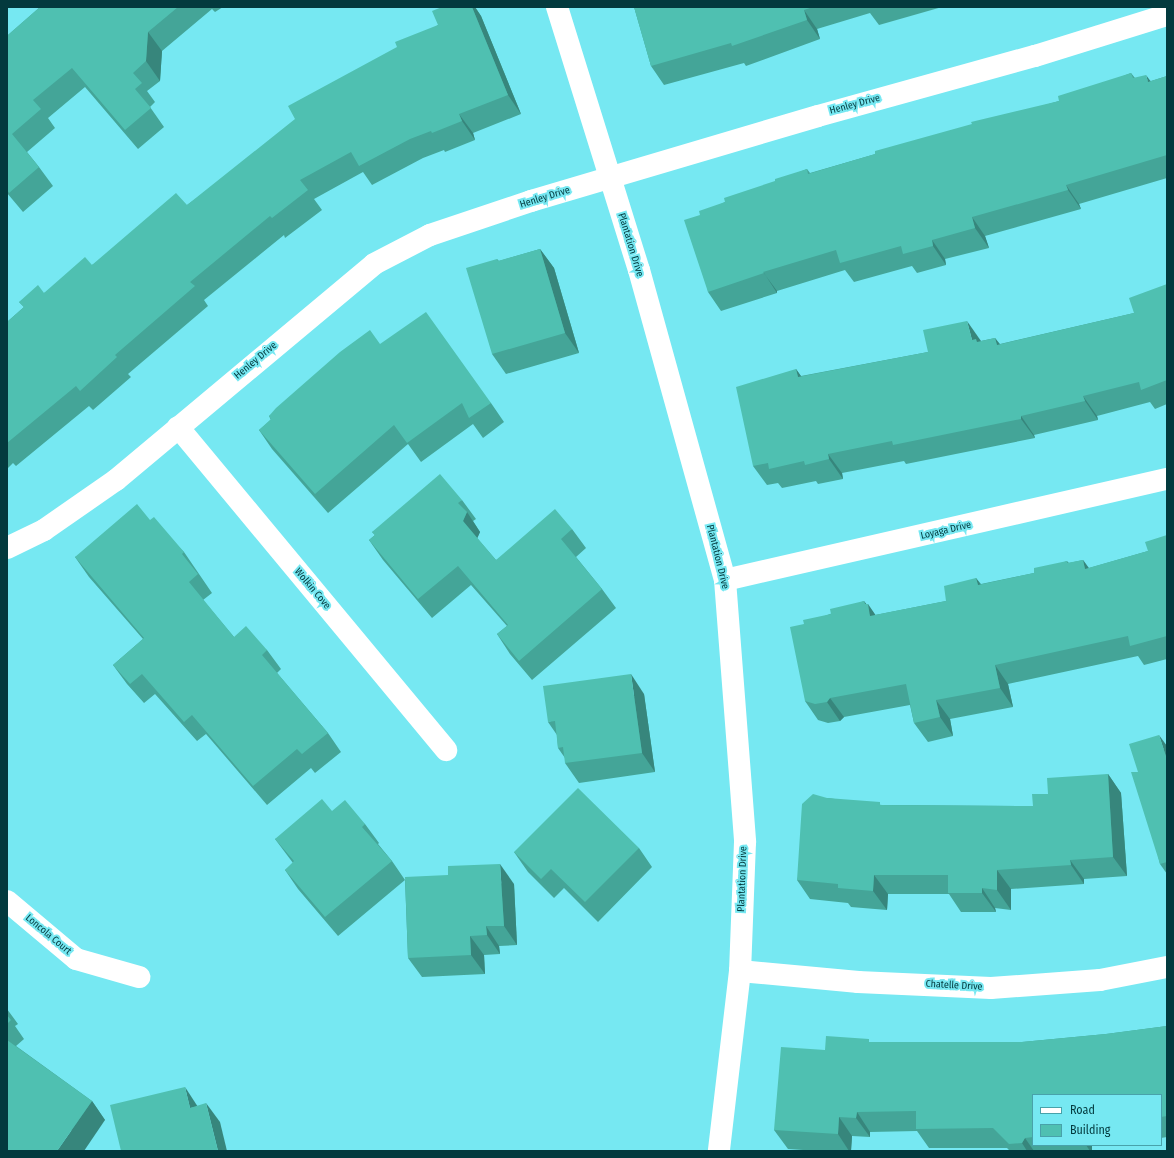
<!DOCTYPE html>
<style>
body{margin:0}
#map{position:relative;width:1174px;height:1158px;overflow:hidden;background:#76e8f2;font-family:"Fira Sans Condensed",sans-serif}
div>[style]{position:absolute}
.minor>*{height:22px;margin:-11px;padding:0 11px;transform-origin:11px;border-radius:11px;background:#fff}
.wall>*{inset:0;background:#44a598}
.shaded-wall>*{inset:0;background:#37867c}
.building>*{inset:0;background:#4fc0b1}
span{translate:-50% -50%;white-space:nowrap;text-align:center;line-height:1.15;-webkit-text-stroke:4px #76e8f2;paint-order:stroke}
.street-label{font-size:10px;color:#033a3e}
.frame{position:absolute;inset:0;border:8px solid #033a3e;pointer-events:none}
.legend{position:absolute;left:1032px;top:1094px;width:130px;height:52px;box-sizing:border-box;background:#76e8f2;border:1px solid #48a2aa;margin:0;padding:5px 7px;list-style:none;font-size:12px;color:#033a3e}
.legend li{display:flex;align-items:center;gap:8px;height:20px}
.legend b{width:20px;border:1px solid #48a2aa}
</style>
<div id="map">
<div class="minor">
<div style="left:557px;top:7px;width:275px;rotate:72.7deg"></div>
<div style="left:639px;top:270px;width:322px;rotate:74.5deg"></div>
<div style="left:725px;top:580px;width:263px;rotate:85.6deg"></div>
<div style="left:745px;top:842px;width:129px;rotate:92.2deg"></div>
<div style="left:740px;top:971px;width:181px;rotate:96.7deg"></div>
<div style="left:178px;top:427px;width:420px;rotate:50.3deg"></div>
<div style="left:7px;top:548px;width:41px;rotate:-25.9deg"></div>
<div style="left:44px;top:530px;width:88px;rotate:-34.8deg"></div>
<div style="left:116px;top:480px;width:336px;rotate:-39.9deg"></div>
<div style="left:374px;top:264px;width:63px;rotate:-27.4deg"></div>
<div style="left:430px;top:235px;width:107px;rotate:-18.6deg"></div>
<div style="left:531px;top:201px;width:299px;rotate:-16.5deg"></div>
<div style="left:818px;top:116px;width:225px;rotate:-15.5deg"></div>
<div style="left:1035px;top:56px;width:138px;rotate:-17.3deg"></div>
<div style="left:725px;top:580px;width:453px;rotate:-12.9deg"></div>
<div style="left:7px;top:901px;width:90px;rotate:40deg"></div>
<div style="left:76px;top:959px;width:66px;rotate:15.9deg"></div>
<div style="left:740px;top:971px;width:119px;rotate:5.3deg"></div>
<div style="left:858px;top:982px;width:133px;rotate:2.6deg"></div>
<div style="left:991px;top:988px;width:109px;rotate:-4.2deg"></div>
<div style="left:1100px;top:980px;width:68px;rotate:-11deg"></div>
</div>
<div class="wall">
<div style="clip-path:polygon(40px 7px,223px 7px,215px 12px,212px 9px,162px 51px,160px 81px,147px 91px,155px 102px,150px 107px,164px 127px,138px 149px,85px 87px,48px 118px,55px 128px,27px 152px,39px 167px,53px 186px,23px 212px,7px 193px,7px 33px,8px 35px)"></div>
<div style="clip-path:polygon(442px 7px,475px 7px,481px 16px,521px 114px,473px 133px,475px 140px,445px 152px,444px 150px,423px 158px,372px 185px,363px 172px,314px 199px,322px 210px,285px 238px,284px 235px,204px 300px,208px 306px,128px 374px,131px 377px,93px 410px,89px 406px,16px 466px,13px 463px,7px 469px,7px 322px,24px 307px,19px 302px,44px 293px,92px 265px,187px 205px,438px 25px)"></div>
<div style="clip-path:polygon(634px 7px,942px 7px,879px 25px,870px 13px,817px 29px,820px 39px,746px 66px,744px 63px,664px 85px,651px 66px)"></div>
<div style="clip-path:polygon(1131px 73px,1135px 78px,1151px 81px,1167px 76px,1167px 178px,1079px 204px,1081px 209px,985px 236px,989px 248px,945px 259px,946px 265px,917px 273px,912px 266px,854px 282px,845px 270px,777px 291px,777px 293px,721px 311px,708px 292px,700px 215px,725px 202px,807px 169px,810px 173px,1059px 101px)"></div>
<div style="clip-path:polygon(540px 249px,554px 268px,579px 353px,506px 374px,492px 354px,497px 259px,499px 261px)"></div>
<div style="clip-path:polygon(1167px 284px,1167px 404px,1155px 409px,1150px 402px,1097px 416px,1098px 420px,1034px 435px,1035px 438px,906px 464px,904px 461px,842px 473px,843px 479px,818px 484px,816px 481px,782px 488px,778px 483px,767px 485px,753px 466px,796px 369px,801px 376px,928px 352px,995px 338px,1000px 344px,1134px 313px)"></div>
<div style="clip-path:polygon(380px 344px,491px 403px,504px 422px,483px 438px,473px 424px,421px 462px,408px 444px,328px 513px,272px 449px,259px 430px,271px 420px,269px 416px)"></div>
<div style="clip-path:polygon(462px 500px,476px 519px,473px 521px,480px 532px,477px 538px,496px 560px,572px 529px,586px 548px,576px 557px,602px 589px,616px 608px,532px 680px,510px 654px,497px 634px,507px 626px,471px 585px,432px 618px,383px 560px,369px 540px,375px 535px,372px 532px)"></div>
<div style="clip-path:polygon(150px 520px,184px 552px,212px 593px,203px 600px,234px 637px,267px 650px,281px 669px,277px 673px,328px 733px,341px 752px,315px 773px,311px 768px,267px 805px,206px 734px,197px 741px,155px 694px,144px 703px,127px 684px,113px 665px,143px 639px,89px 577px,75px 557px)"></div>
<div style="clip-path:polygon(1167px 535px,1167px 659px,1144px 665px,1138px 656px,1008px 684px,1013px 707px,950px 719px,953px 736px,928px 742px,914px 723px,910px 705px,844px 717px,840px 721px,828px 723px,818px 720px,805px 701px,804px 624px,864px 601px,875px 615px,946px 601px,976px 578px,981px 584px,1034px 573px,1067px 561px,1069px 563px,1083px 560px,1089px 568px,1148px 551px)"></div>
<div style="clip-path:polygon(644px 694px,655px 772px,579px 783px,565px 763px,565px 758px,558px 748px,557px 735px,548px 722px)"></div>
<div style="clip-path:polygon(1167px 746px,1167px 874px,1160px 864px,1138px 772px)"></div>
<div style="clip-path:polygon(1108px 774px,1121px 793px,1127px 876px,1084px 879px,1084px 884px,1011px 889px,1011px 910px,995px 908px,996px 912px,961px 912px,949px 894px,888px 894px,887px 910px,851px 907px,848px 903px,810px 899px,797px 880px,827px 798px,882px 805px,1033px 806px,1048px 794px)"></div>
<div style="clip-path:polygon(332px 811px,365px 824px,379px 843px,378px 844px,392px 861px,405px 880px,514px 884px,517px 945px,499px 946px,500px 954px,484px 955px,485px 974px,422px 977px,408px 958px,405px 880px,338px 936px,298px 889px,285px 870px,293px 863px,275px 839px)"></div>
<div style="clip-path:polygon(639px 848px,652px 867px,598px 922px,564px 888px,554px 898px,528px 872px,514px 852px)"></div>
<div style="clip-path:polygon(7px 1009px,18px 1024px,15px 1026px,24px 1039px,16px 1046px,92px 1101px,105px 1120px,7px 1151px)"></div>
<div style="clip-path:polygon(1167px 1026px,1167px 1137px,1161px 1138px,1161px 1095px,1033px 1095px,1033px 1145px,1092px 1145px,1092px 1151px,1010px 1151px,1007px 1148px,929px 1148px,917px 1131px,870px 1132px,870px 1137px,852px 1136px,851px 1151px,818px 1151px,788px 1149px,774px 1130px,825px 1050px,871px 1042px,1022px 1042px,1106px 1034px)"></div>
</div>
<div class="shaded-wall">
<div style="clip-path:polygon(472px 7px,475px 7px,481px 16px,521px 114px,508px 95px)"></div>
<div style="clip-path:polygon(804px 10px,817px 29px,820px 39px,807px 20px)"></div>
<div style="clip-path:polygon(148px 32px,162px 51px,160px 81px,146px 61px)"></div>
<div style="clip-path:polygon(1146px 75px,1160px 94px,1148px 82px)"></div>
<div style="clip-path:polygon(459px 114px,473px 133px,475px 140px,462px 121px)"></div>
<div style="clip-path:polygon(1066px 185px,1079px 204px,1081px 209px,1068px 190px)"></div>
<div style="clip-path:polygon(972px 217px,985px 236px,989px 248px,975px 228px)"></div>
<div style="clip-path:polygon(932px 240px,945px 259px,946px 265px,933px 246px)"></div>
<div style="clip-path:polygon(540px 249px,554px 268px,579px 353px,565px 333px)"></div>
<div style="clip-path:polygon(763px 272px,777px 291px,777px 293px,764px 273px)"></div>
<div style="clip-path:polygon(967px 321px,981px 341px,983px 349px,972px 340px)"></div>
<div style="clip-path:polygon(995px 338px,1009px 357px,997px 345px)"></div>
<div style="clip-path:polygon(796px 369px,809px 388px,798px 377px)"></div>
<div style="clip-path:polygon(1083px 396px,1097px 416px,1098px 420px,1085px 401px)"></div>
<div style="clip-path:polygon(1021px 416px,1034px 435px,1035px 438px,1021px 419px)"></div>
<div style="clip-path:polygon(828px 454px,842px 473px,843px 479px,829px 459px)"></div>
<div style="clip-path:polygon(467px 512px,480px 532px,476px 541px,463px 521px)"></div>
<div style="clip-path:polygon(1083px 560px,1096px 579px,1085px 569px)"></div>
<div style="clip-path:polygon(976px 578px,990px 598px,978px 585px)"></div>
<div style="clip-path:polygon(864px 601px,868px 607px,868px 604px,881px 623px,870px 616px)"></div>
<div style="clip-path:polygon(995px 665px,1008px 684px,1013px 707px,1000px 688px)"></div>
<div style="clip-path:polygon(631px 674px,644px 694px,655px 772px,642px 753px)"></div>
<div style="clip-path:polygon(830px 698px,844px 717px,840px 721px,827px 702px)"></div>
<div style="clip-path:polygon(936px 700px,950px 719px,953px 736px,940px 717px)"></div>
<div style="clip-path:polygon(1159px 735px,1167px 746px,1167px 760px)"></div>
<div style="clip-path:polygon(1108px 774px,1121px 793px,1127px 876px,1113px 857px)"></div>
<div style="clip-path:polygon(1070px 860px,1084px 879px,1084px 884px,1071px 865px)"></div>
<div style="clip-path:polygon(500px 864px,514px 884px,517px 945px,504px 926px)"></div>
<div style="clip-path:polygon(997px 870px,1011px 889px,1011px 910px,997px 890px)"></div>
<div style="clip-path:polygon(874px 875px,888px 894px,887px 910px,873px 891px)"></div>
<div style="clip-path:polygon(982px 888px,995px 908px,996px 912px,982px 893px)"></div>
<div style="clip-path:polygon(486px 926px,499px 946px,500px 954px,487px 935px)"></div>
<div style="clip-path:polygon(470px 936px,484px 955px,485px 974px,471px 955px)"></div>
<div style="clip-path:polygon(185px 1087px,198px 1107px,190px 1108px)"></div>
<div style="clip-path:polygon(92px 1101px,105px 1120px,84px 1151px,57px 1151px)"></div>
<div style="clip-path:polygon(206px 1103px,220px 1122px,227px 1151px,218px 1151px)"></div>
<div style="clip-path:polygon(857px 1112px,870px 1132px,870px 1137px,856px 1118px)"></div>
<div style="clip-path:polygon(839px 1117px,852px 1136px,851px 1151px,849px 1151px,838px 1134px)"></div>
<div style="clip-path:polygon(1025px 1138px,1034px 1151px,1027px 1151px,1022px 1143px)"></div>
<div style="clip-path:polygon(1086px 1145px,1092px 1145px,1092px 1151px,1090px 1151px)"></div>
</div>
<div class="building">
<div style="clip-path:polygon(40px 7px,178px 7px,148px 32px,146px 61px,133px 73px,142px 83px,135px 89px,151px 108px,125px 130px,72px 68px,33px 100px,41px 109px,12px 134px,39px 167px,9px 193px,7px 190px,7px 33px,8px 35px)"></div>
<div style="clip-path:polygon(442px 7px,472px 7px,508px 95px,459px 114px,462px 121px,432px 133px,431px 131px,410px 139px,359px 166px,351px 152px,300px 180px,308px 190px,272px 218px,270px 216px,190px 282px,195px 286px,115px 355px,117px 357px,80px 391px,76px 386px,7px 443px,7px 322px,24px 307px,19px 302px,38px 285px,44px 293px,85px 257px,92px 265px,176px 193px,187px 205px,295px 119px,288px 106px,397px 47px,395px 42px,438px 25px,432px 11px)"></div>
<div style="clip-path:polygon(634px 7px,813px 7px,804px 10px,807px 20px,732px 46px,731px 43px,651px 66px)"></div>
<div style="clip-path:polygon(1131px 73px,1133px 78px,1146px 75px,1148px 82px,1167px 76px,1167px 155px,1066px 185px,1068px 190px,972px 217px,975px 228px,932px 240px,933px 246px,903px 254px,901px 246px,840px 263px,836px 250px,763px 272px,764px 273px,708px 292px,684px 220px,700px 215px,699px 211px,725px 202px,724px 198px,775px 181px,775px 179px,807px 169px,808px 174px,875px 154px,875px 151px,972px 124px,971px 122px,1059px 101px,1058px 96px)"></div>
<div style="clip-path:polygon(540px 249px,565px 333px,492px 354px,466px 268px,497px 259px,498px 261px)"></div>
<div style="clip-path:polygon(1167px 284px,1167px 380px,1141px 390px,1139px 382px,1083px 396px,1085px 401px,1021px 416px,1021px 419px,893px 445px,892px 441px,828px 454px,829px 459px,805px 465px,804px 461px,769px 469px,768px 463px,753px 466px,736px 387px,796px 369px,798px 377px,928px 352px,923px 330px,967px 321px,972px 340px,976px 339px,977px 342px,995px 338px,997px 345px,1134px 313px,1129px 298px)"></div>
<div style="clip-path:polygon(426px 312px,491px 403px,469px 418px,462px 403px,407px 443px,394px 425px,315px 494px,259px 430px,271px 419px,269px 416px,276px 408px,340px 352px,370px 330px,380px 344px)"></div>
<div style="clip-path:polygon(440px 474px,462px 500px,458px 503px,467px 512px,463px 521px,496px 560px,555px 509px,572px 529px,561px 539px,602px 589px,519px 661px,497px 634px,508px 625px,458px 566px,418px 599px,369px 540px,375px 535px,372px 532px)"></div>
<div style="clip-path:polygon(137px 504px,150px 520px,154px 517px,184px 552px,182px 554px,198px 574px,189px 582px,234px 637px,246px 626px,267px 650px,262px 655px,328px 733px,302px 754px,297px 749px,253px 786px,192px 715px,184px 722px,142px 674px,130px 684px,113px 665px,144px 638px,75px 557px)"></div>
<div style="clip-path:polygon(1167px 535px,1167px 636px,1130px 646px,1128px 636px,995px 665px,1000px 688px,936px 700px,940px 717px,914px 723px,906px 684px,830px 698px,827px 702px,815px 704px,805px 701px,790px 627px,804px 624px,803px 620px,831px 614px,830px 609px,864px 601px,865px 604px,868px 604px,870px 616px,946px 601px,944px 586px,976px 578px,978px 585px,1034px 573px,1034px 568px,1067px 561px,1067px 563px,1083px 560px,1085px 569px,1148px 551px,1145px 542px)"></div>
<div style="clip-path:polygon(631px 674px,642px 753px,565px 763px,563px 747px,558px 748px,555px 721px,548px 722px,543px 686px)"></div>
<div style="clip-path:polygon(1159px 735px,1167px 759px,1167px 862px,1160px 864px,1131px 772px,1138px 772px,1129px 744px)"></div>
<div style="clip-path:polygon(1108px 774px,1113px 857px,1070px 860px,1071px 865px,997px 870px,997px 890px,982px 888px,982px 893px,948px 893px,948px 875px,874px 875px,873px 891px,838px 888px,838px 884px,797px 880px,802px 804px,813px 794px,827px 798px,880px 802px,880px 805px,1033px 806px,1032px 794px,1048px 794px,1047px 778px)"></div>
<div style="clip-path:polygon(578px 788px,639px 848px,585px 902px,551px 869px,541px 879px,514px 852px)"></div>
<div style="clip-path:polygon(322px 799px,332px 811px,345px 800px,365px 824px,362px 827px,392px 861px,325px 917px,285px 870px,294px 861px,275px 839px)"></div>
<div style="clip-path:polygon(500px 864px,504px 926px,486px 926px,487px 935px,470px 936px,471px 955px,408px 958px,405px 877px,448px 875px,448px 866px)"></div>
<div style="clip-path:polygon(7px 1015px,11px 1020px,7px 1024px)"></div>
<div style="clip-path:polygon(1167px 1026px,1167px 1116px,1161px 1117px,1161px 1095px,1033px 1095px,1033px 1137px,1025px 1138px,1022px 1143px,1009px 1144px,993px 1128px,916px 1129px,916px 1111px,857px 1112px,856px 1118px,839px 1117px,838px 1134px,774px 1130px,781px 1047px,825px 1050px,826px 1036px,869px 1039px,869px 1042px,1022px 1042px,1106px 1034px)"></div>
<div style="clip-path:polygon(7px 1040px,92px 1101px,57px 1151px,7px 1151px)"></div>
<div style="clip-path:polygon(185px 1087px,190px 1108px,206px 1103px,218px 1151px,121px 1151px,110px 1105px)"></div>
</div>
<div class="street-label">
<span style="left:855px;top:105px;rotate:-15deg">Henley Drive</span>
<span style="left:545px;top:198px;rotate:-17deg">Henley Drive</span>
<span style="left:630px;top:245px;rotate:73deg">Plantation Drive</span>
<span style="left:256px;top:361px;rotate:-40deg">Henley Drive</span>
<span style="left:946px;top:531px;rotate:-13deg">Loyaga Drive</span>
<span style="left:717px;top:557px;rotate:76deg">Plantation Drive</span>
<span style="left:312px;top:589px;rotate:50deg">Wolkin Cove</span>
<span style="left:743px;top:879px;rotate:-88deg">Plantation Drive</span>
<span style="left:48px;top:935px;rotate:40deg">Loncola Court</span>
<span style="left:954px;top:986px;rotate:3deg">Chatelle Drive</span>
</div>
<div class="frame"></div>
<ul class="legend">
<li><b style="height:5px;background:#fff"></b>Road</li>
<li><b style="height:11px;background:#4fc0b1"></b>Building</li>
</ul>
</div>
